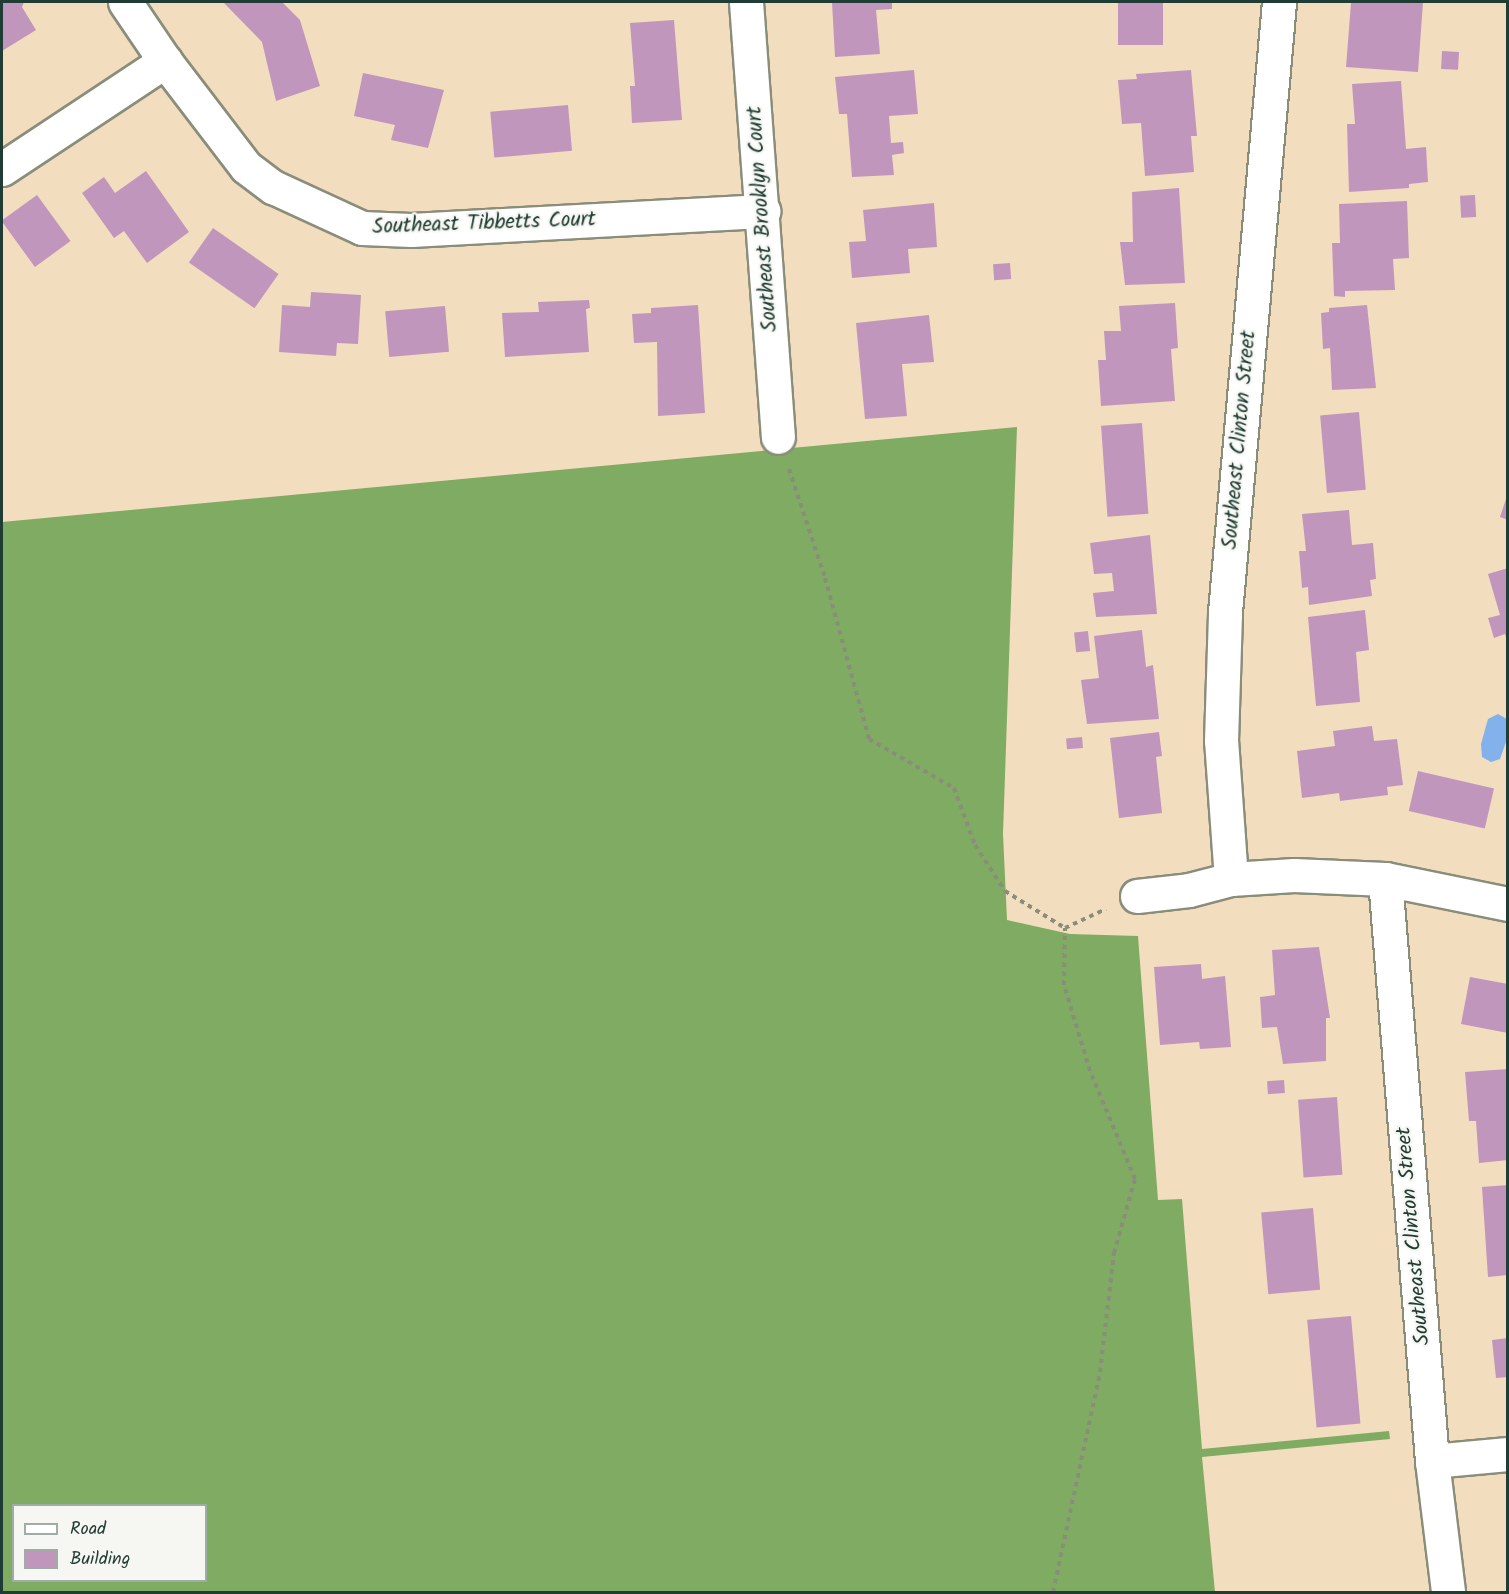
<!DOCTYPE html>
<style>
body{margin:0}
#map{position:relative;width:1509px;height:1594px;overflow:hidden;background:#f3ddbf;font-family:Kalam,sans-serif}
div>[style]{position:absolute}
.forest>*{inset:0;background:#80ab62}
.water>*{inset:0;background:#82b1ec}
.building>*{inset:0;background:#c096bc;transform-origin:0 0}
.path>*{height:4px;margin-top:-2px;transform-origin:0;background:repeating-linear-gradient(90deg,#898d7a 0 4.5px,transparent 0 9px)}
.roads{filter:drop-shadow(2px 0 #898d7a) drop-shadow(-2px 0 #898d7a) drop-shadow(0 2px #898d7a) drop-shadow(0 -2px #898d7a)}
.minor>*{height:33px;margin:-16.5px;padding:0 16.5px;transform-origin:16.5px;border-radius:16.5px;background:#fff}
span{translate:-50% -50%;white-space:nowrap;text-align:center;line-height:1.15;-webkit-text-stroke:4.5px #f6f6f2;paint-order:stroke}
.street-label{font-size:21px;color:#1f3d34}
.frame{position:absolute;inset:0;border:3px solid #1f3d34;pointer-events:none}
.legend{position:absolute;left:12px;top:1504px;width:195px;height:78px;box-sizing:border-box;background:#f6f6f2;border:2px solid #a0aca6;margin:0;padding:8px 10px;list-style:none;font-size:18px;color:#1f3d34}
.legend li{display:flex;align-items:center;gap:12px;height:30px}
.legend b{width:30px;border:2px solid #a0aca6}
</style>
<div id="map">
<div class="forest">
<div style="clip-path:polygon(evenodd,1017px 427px,1003px 834px,1007px 920px,1070px 934px,1138px 936px,1158px 1200px,1182px 1199px,1202px 1449px,1389px 1431px,1390px 1439px,1202px 1457px,1215px 1592px,2px 1592px,2px 522px,1017px 427px,14px 1506px,206px 1506px,206px 1580px,14px 1580px,14px 1506px)"></div>
</div>
<div class="water">
<div style="clip-path:polygon(1498px 714px,1507px 719px,1507px 739px,1500px 759px,1491px 762px,1482px 757px,1481px 744px,1488px 719px)"></div>
</div>
<div class="building">
<div style="clip-path:polygon(2px 2px,24px 2px,22px 7px,36px 30px,2px 51px)"></div>
<div style="clip-path:polygon(223px 2px,282px 2px,300px 20px,320px 86px,276px 101px,262px 42px)"></div>
<div style="clip-path:polygon(832px 2px,892px 2px,892px 9px,876px 10px,880px 54px,835px 57px)"></div>
<div style="left:1118px;top:2px;width:45px;height:43px"></div>
<div style="clip-path:polygon(1356px 2px,1423px 2px,1418px 72px,1346px 67px,1351px 3px)"></div>
<div style="clip-path:polygon(674px 20px,682px 120px,632px 123px,630px 86px,635px 86px,630px 23px)"></div>
<div style="left:1442px;top:51px;width:17px;height:18px;rotate:3deg"></div>
<div style="clip-path:polygon(914px 70px,918px 114px,889px 116px,891px 143px,903px 142px,904px 153px,892px 155px,894px 175px,852px 177px,847px 114px,839px 114px,835px 77px)"></div>
<div style="clip-path:polygon(1191px 70px,1197px 136px,1191px 136px,1194px 172px,1145px 176px,1141px 123px,1122px 124px,1118px 80px,1137px 79px,1136px 74px)"></div>
<div style="clip-path:polygon(363px 73px,444px 90px,428px 148px,391px 140px,395px 125px,354px 116px)"></div>
<div style="clip-path:polygon(1401px 81px,1406px 149px,1426px 147px,1428px 182px,1409px 184px,1409px 188px,1349px 192px,1347px 124px,1355px 124px,1352px 84px)"></div>
<div style="left:568px;top:105px;width:46px;height:78px;rotate:85deg"></div>
<div style="clip-path:polygon(146px 171px,189px 232px,147px 263px,124px 231px,114px 238px,82px 193px,104px 177px,115px 193px)"></div>
<div style="clip-path:polygon(1179px 188px,1185px 283px,1125px 285px,1120px 242px,1133px 242px,1132px 192px)"></div>
<div style="left:37px;top:195px;width:57px;height:44px;rotate:54deg"></div>
<div style="left:1475px;top:195px;width:22px;height:15px;rotate:87deg"></div>
<div style="clip-path:polygon(1407px 201px,1409px 258px,1393px 259px,1395px 290px,1345px 291px,1345px 297px,1334px 296px,1332px 243px,1340px 243px,1339px 204px)"></div>
<div style="clip-path:polygon(934px 203px,937px 247px,908px 249px,910px 273px,852px 278px,849px 242px,866px 241px,863px 210px)"></div>
<div style="left:213px;top:228px;width:80px;height:42px;rotate:35deg"></div>
<div style="left:1010px;top:263px;width:16px;height:17px;rotate:86deg"></div>
<div style="clip-path:polygon(311px 292px,361px 295px,358px 344px,337px 343px,336px 356px,279px 352px,282px 305px,310px 307px)"></div>
<div style="clip-path:polygon(589px 300px,590px 308px,586px 309px,589px 352px,505px 357px,502px 313px,539px 312px,538px 302px)"></div>
<div style="clip-path:polygon(1175px 303px,1178px 348px,1171px 349px,1175px 401px,1101px 406px,1098px 360px,1106px 360px,1104px 331px,1121px 331px,1119px 306px)"></div>
<div style="clip-path:polygon(698px 305px,705px 413px,658px 416px,657px 342px,634px 343px,632px 314px,651px 313px,651px 308px)"></div>
<div style="clip-path:polygon(1367px 305px,1376px 388px,1332px 390px,1330px 348px,1323px 349px,1321px 313px,1329px 312px,1329px 308px)"></div>
<div style="left:445px;top:306px;width:46px;height:60px;rotate:85deg"></div>
<div style="clip-path:polygon(929px 315px,934px 362px,902px 364px,907px 416px,865px 419px,856px 323px)"></div>
<div style="left:1359px;top:412px;width:78px;height:39px;rotate:85deg"></div>
<div style="left:1142px;top:423px;width:91px;height:41px;rotate:86deg"></div>
<div style="clip-path:polygon(1507px 496px,1508px 496px,1508px 520px,1500px 517px)"></div>
<div style="clip-path:polygon(1349px 510px,1352px 545px,1373px 543px,1376px 579px,1370px 580px,1372px 596px,1309px 605px,1308px 587px,1302px 588px,1299px 551px,1306px 551px,1302px 514px)"></div>
<div style="clip-path:polygon(1150px 535px,1157px 614px,1096px 617px,1093px 593px,1114px 591px,1112px 573px,1094px 574px,1090px 543px)"></div>
<div style="clip-path:polygon(1508px 568px,1508px 640px,1507px 640px,1505px 634px,1494px 638px,1488px 618px,1500px 615px,1488px 574px)"></div>
<div style="clip-path:polygon(1365px 610px,1369px 650px,1356px 652px,1360px 702px,1316px 706px,1308px 617px)"></div>
<div style="clip-path:polygon(1142px 630px,1146px 667px,1153px 665px,1159px 719px,1087px 724px,1081px 680px,1099px 678px,1094px 636px)"></div>
<div style="left:1088px;top:631px;width:20px;height:14px;rotate:84deg"></div>
<div style="clip-path:polygon(1372px 726px,1374px 741px,1397px 739px,1403px 785px,1387px 787px,1388px 795px,1340px 801px,1339px 793px,1302px 798px,1297px 751px,1335px 746px,1333px 731px)"></div>
<div style="clip-path:polygon(1159px 732px,1162px 756px,1156px 757px,1162px 813px,1119px 818px,1110px 738px)"></div>
<div style="left:1082px;top:737px;width:11px;height:16px;rotate:85deg"></div>
<div style="left:1418px;top:771px;width:78px;height:41px;rotate:13deg"></div>
<div style="clip-path:polygon(1319px 947px,1330px 1018px,1326px 1018px,1326px 1061px,1283px 1064px,1277px 1027px,1262px 1028px,1260px 997px,1275px 995px,1272px 950px)"></div>
<div style="clip-path:polygon(1201px 964px,1202px 979px,1225px 976px,1231px 1047px,1200px 1049px,1199px 1042px,1160px 1045px,1154px 967px)"></div>
<div style="clip-path:polygon(1470px 977px,1508px 984px,1508px 1033px,1461px 1024px)"></div>
<div style="clip-path:polygon(1508px 1069px,1508px 1160px,1479px 1163px,1476px 1121px,1469px 1121px,1465px 1072px)"></div>
<div style="left:1284px;top:1080px;width:13px;height:17px;rotate:86deg"></div>
<div style="left:1337px;top:1097px;width:78px;height:39px;rotate:86deg"></div>
<div style="clip-path:polygon(1508px 1185px,1508px 1275px,1488px 1277px,1482px 1187px)"></div>
<div style="left:1313px;top:1208px;width:82px;height:52px;rotate:85deg"></div>
<div style="left:1351px;top:1316px;width:108px;height:44px;rotate:85deg"></div>
<div style="clip-path:polygon(1508px 1338px,1508px 1377px,1496px 1378px,1492px 1340px)"></div>
</div>
<div class="path">
<div style="left:789px;top:469px;width:115px;rotate:71.7deg"></div>
<div style="left:825px;top:578px;width:167px;rotate:74.7deg"></div>
<div style="left:869px;top:739px;width:98px;rotate:30deg"></div>
<div style="left:954px;top:788px;width:61px;rotate:69.8deg"></div>
<div style="left:975px;top:845px;width:55px;rotate:56.9deg"></div>
<div style="left:1005px;top:891px;width:70px;rotate:31.7deg"></div>
<div style="left:1053px;top:1592px;width:225px;rotate:-77.9deg"></div>
<div style="left:1100px;top:1372px;width:120px;rotate:-83.3deg"></div>
<div style="left:1114px;top:1253px;width:77px;rotate:-74.2deg"></div>
<div style="left:1135px;top:1179px;width:117px;rotate:-112.6deg"></div>
<div style="left:1090px;top:1071px;width:90px;rotate:-106.8deg"></div>
<div style="left:1064px;top:985px;width:57px;rotate:-89deg"></div>
<div style="left:1065px;top:928px;width:45px;rotate:-24.9deg"></div>
</div>
<div class="roads">
<div class="minor">
<div style="left:125px;top:2px;width:71px;rotate:55.9deg"></div>
<div style="left:165px;top:61px;width:133px;rotate:52.6deg"></div>
<div style="left:246px;top:167px;width:34px;rotate:37deg"></div>
<div style="left:273px;top:187px;width:98px;rotate:24.7deg"></div>
<div style="left:362px;top:228px;width:49px;rotate:2.3deg"></div>
<div style="left:411px;top:230px;width:353px;rotate:-3.1deg"></div>
<div style="left:746px;top:2px;width:436px;rotate:85.8deg"></div>
<div style="left:2px;top:169px;width:196px;rotate:-33.5deg"></div>
<div style="left:1231px;top:879px;width:138px;rotate:-94.1deg"></div>
<div style="left:1221px;top:741px;width:129px;rotate:-88.2deg"></div>
<div style="left:1225px;top:612px;width:612px;rotate:-84.94deg"></div>
<div style="left:1385px;top:879px;width:584px;rotate:85.38deg"></div>
<div style="left:1432px;top:1461px;width:132px;rotate:83deg"></div>
<div style="left:1137px;top:896px;width:52px;rotate:-6.6deg"></div>
<div style="left:1189px;top:890px;width:43px;rotate:-14.7deg"></div>
<div style="left:1231px;top:879px;width:63px;rotate:-3.6deg"></div>
<div style="left:1294px;top:875px;width:91px;rotate:2.5deg"></div>
<div style="left:1385px;top:879px;width:126px;rotate:11.5deg"></div>
<div style="left:1432px;top:1461px;width:76px;rotate:-5.3deg"></div>
</div>
</div>
<div class="street-label">
<span style="left:763px;top:219px;rotate:-94deg">Southeast Brooklyn Court</span>
<span style="left:484px;top:224px;rotate:-2deg">Southeast Tibbetts Court</span>
<span style="left:1240px;top:440px;rotate:-85deg">Southeast Clinton Street</span>
<span style="left:1414px;top:1236px;rotate:-95deg">Southeast Clinton Street</span>
</div>
<div class="frame"></div>
<ul class="legend">
<li><b style="height:8px;background:#fff"></b>Road</li>
<li><b style="height:16px;background:#c096bc"></b>Building</li>
</ul>
</div>
